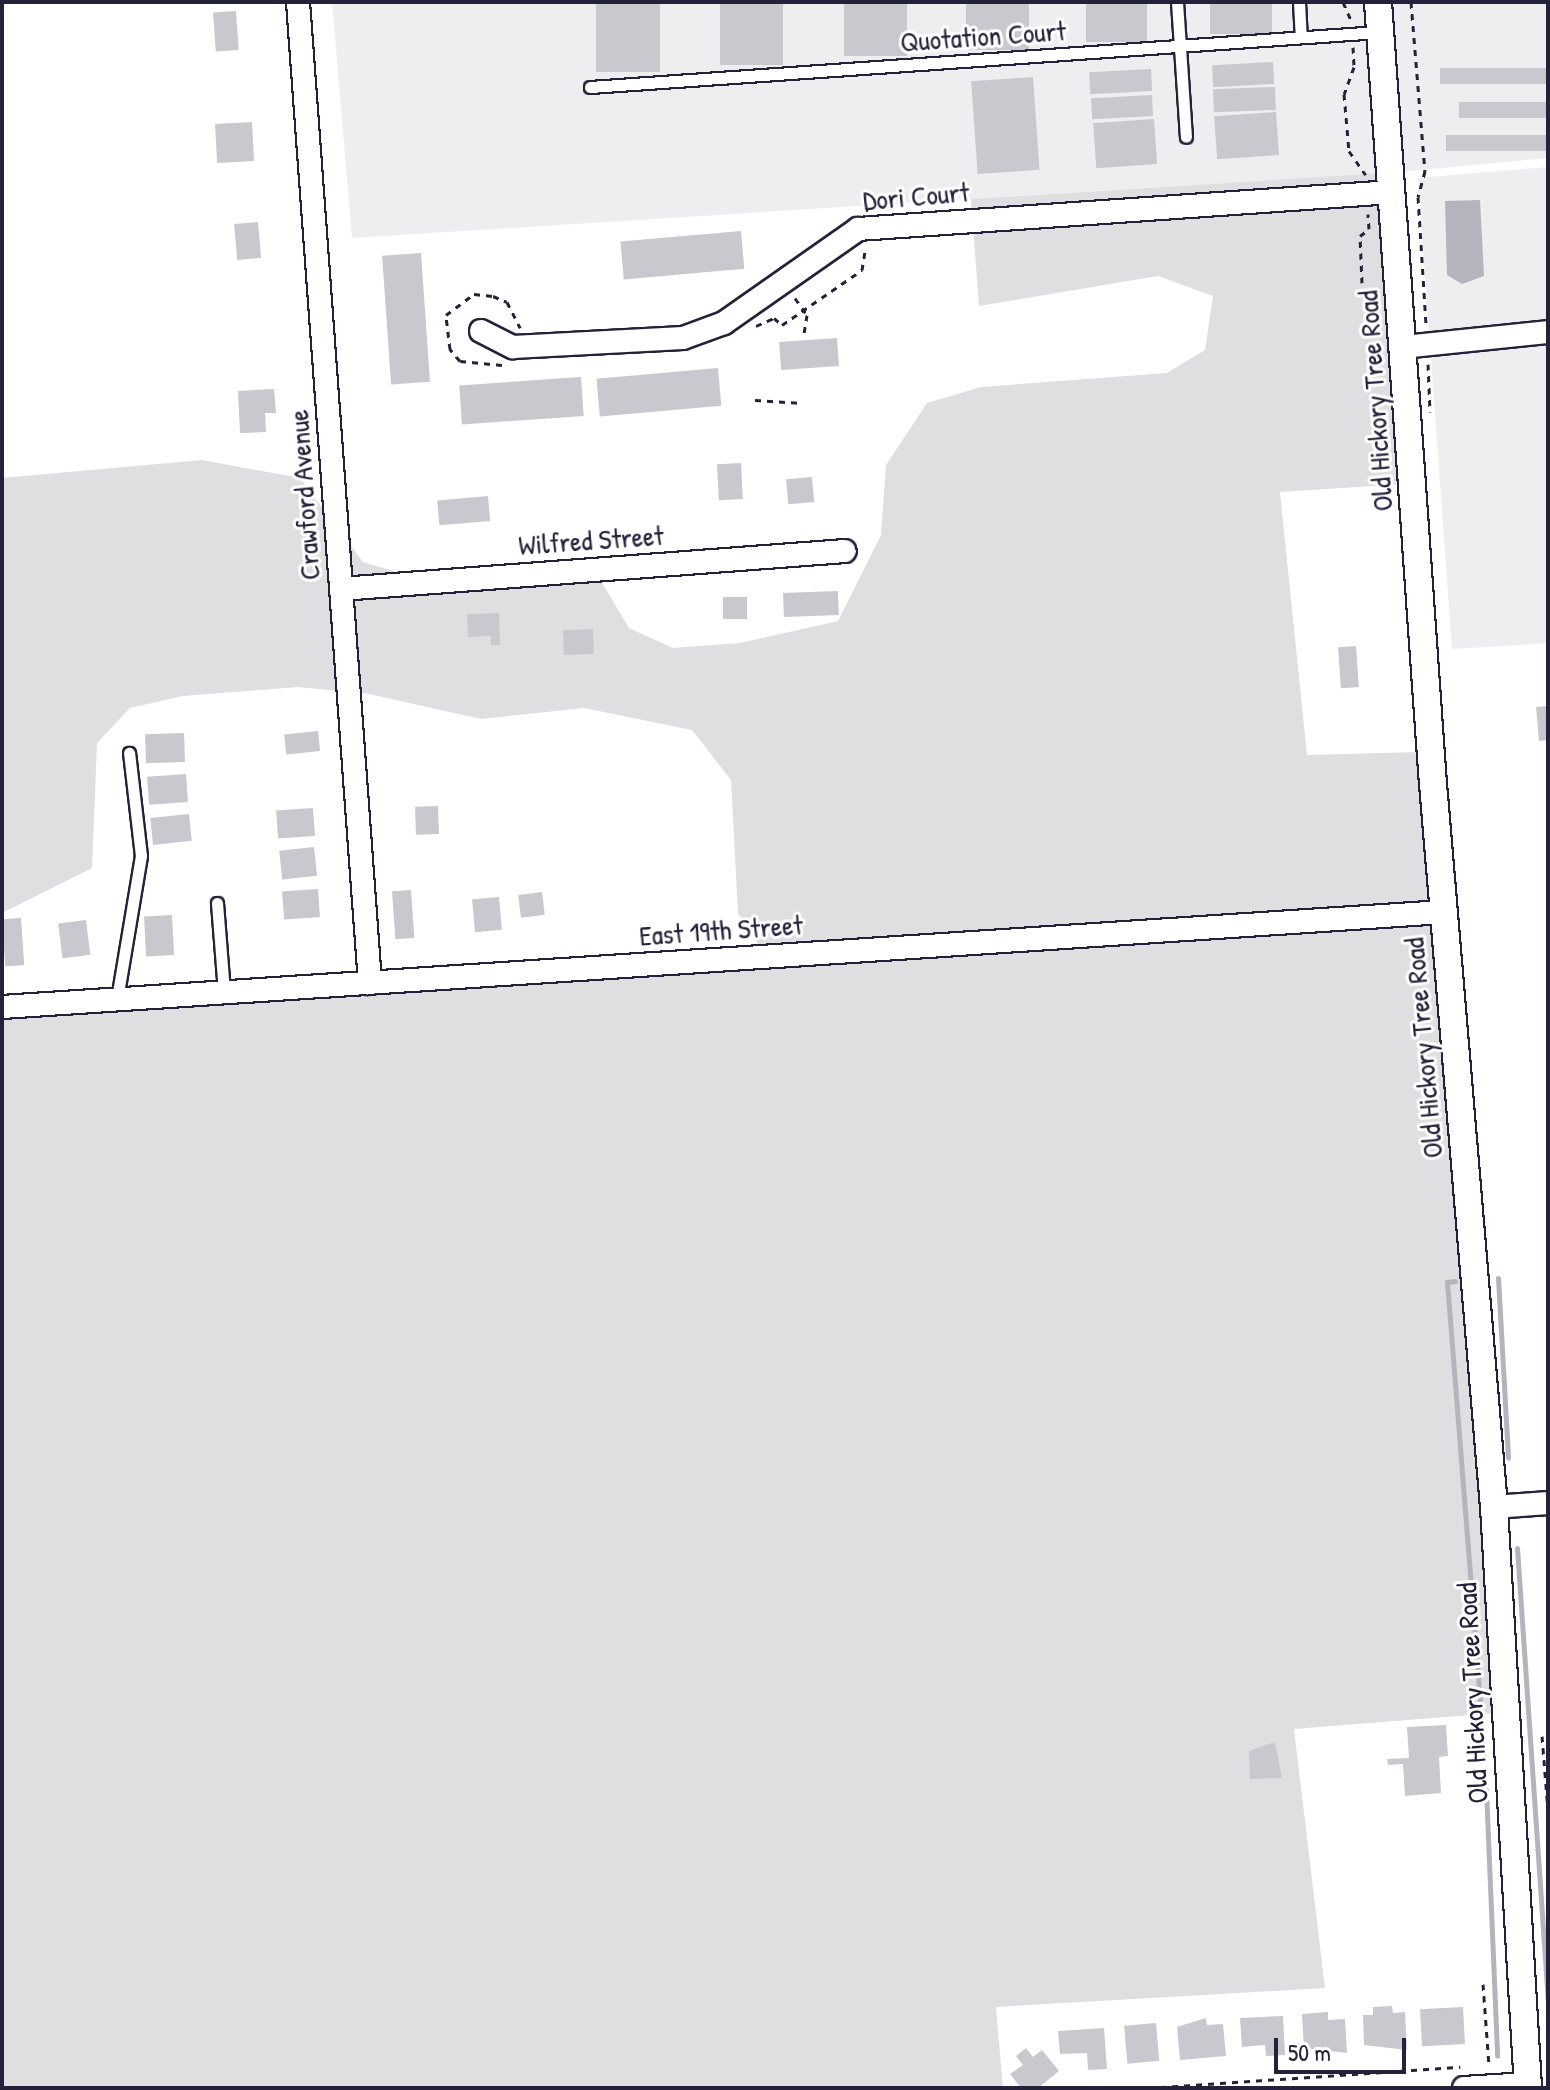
<!DOCTYPE html>
<style>
body{margin:0}
#map{position:relative;width:1550px;height:2090px;overflow:hidden;background:#fff;font-family:"Patrick Hand",sans-serif}
div>[style]{position:absolute}
.built>*{inset:0;background:#eeeef1}
.green>*{inset:0;background:#dfdfe2}
.water>*{inset:0;background:#b4b4bc}
.stream>*{height:5px;margin:-2.5px;padding:0 2.5px;transform-origin:2.5px;border-radius:2.5px;background:#b4b4bc}
.building>*{inset:0;background:#c8c8cf;transform-origin:0 0}
.path>*{height:3px;margin-top:-1.5px;transform-origin:0;background:repeating-linear-gradient(90deg,#22223b 0 6px,transparent 0 12px)}
.roads{filter:drop-shadow(2px 0 #22223b) drop-shadow(-2px 0 #22223b) drop-shadow(0 2px #22223b) drop-shadow(0 -2px #22223b)}
.service>*{height:11px;margin:-5.5px;padding:0 5.5px;transform-origin:5.5px;border-radius:5.5px;background:#fff}
.minor>*{height:22px;margin:-11px;padding:0 11px;transform-origin:11px;border-radius:11px;background:#fff}
.tertiary>*{height:26px;margin:-13px;padding:0 13px;transform-origin:13px;border-radius:13px;background:#fff}
span{translate:-50% -50%;white-space:nowrap;text-align:center;line-height:1.15;-webkit-text-stroke:6px #fff;paint-order:stroke}
.street-label{font-size:28px;color:#22223b}
.frame{position:absolute;inset:0;border:4px solid #22223b;pointer-events:none}
.scale{position:absolute;left:1274px;top:2038px;width:132px;height:36px;box-sizing:border-box;border:4px solid #22223b;border-top:0;padding-left:10px;font-size:24px;line-height:28px;white-space:nowrap;color:#22223b;-webkit-text-stroke:6px #fff;paint-order:stroke}
</style>
<div id="map">
<div class="built">
<div style="clip-path:polygon(332px 2px,1369px 2px,1381px 173px,352px 238px)"></div>
<div style="clip-path:polygon(1387px 2px,1548px 2px,1548px 158px,1399px 172px)"></div>
<div style="clip-path:polygon(1548px 167px,1548px 643px,1452px 649px,1418px 178px)"></div>
</div>
<div class="green">
<div style="clip-path:polygon(1381px 173px,1405px 484px,1280px 492px,1307px 755px,1422px 752px,1485px 1507px,1496px 1713px,1294px 1729px,1325px 1988px,996px 2007px,1003px 2088px,2px 2088px,2px 999px,760px 947px,738px 913px,731px 780px,692px 730px,584px 708px,481px 719px,369px 694px,298px 687px,183px 696px,130px 708px,97px 743px,92px 868px,2px 913px,2px 478px,202px 460px,300px 478px,363px 562px,427px 581px,559px 566px,601px 581px,629px 628px,673px 648px,740px 643px,838px 621px,881px 535px,886px 465px,927px 403px,981px 387px,1167px 373px,1205px 350px,1213px 296px,1158px 276px,979px 306px,971px 199px)"></div>
</div>
<div class="water">
<div style="clip-path:polygon(1480px 200px,1484px 276px,1462px 284px,1447px 275px,1445px 201px)"></div>
</div>
<div class="stream">
<div style="left:1498px;top:1278px;width:180px;rotate:86.8deg"></div>
<div style="left:1455px;top:1281px;width:8px;rotate:173deg"></div>
<div style="left:1447px;top:1282px;width:473px;rotate:85.5deg"></div>
<div style="left:1517px;top:1548px;width:457px;rotate:86.1deg"></div>
<div style="left:1486px;top:1790px;width:266px;rotate:87.6deg"></div>
</div>
<div class="building">
<div style="left:596px;top:2px;width:64px;height:70px"></div>
<div style="left:720px;top:2px;width:63px;height:63px"></div>
<div style="left:844px;top:2px;width:63px;height:54px"></div>
<div style="left:966px;top:2px;width:63px;height:48px"></div>
<div style="left:1086px;top:2px;width:61px;height:40px"></div>
<div style="left:1210px;top:2px;width:62px;height:32px"></div>
<div style="left:236px;top:11px;width:39px;height:23px;rotate:86deg"></div>
<div style="left:1273px;top:62px;width:22px;height:61px;rotate:87deg"></div>
<div style="left:1548px;top:68px;width:16px;height:108px;rotate:90deg"></div>
<div style="left:1151px;top:69px;width:22px;height:62px;rotate:87deg"></div>
<div style="left:1033px;top:77px;width:93px;height:62px;rotate:86deg"></div>
<div style="left:1275px;top:87px;width:23px;height:62px;rotate:88deg"></div>
<div style="left:1152px;top:95px;width:21px;height:61px;rotate:87deg"></div>
<div style="left:1548px;top:102px;width:16px;height:89px;rotate:90deg"></div>
<div style="left:1276px;top:112px;width:43px;height:62px;rotate:86deg"></div>
<div style="left:1154px;top:119px;width:45px;height:61px;rotate:86deg"></div>
<div style="left:252px;top:122px;width:39px;height:37px;rotate:87deg"></div>
<div style="left:1548px;top:135px;width:16px;height:102px;rotate:90deg"></div>
<div style="left:258px;top:222px;width:36px;height:24px;rotate:85deg"></div>
<div style="left:741px;top:231px;width:38px;height:121px;rotate:85deg"></div>
<div style="left:421px;top:253px;width:129px;height:39px;rotate:86deg"></div>
<div style="left:837px;top:338px;width:28px;height:58px;rotate:86deg"></div>
<div style="left:718px;top:368px;width:38px;height:122px;rotate:85deg"></div>
<div style="left:581px;top:377px;width:39px;height:122px;rotate:86deg"></div>
<div style="clip-path:polygon(274px 389px,276px 413px,265px 413px,266px 432px,240px 433px,238px 391px)"></div>
<div style="left:741px;top:463px;width:36px;height:24px;rotate:87deg"></div>
<div style="left:812px;top:477px;width:25px;height:26px;rotate:85deg"></div>
<div style="left:488px;top:496px;width:25px;height:51px;rotate:85deg"></div>
<div style="left:838px;top:591px;width:24px;height:55px;rotate:88deg"></div>
<div style="left:723px;top:597px;width:24px;height:22px"></div>
<div style="clip-path:polygon(499px 613px,500px 645px,491px 645px,491px 636px,468px 637px,467px 614px)"></div>
<div style="left:593px;top:629px;width:25px;height:30px;rotate:88deg"></div>
<div style="left:1356px;top:646px;width:41px;height:18px;rotate:86deg"></div>
<div style="clip-path:polygon(1548px 706px,1548px 740px,1539px 741px,1536px 707px)"></div>
<div style="left:318px;top:731px;width:20px;height:34px;rotate:84deg"></div>
<div style="left:184px;top:733px;width:29px;height:39px;rotate:88deg"></div>
<div style="left:186px;top:774px;width:28px;height:39px;rotate:86deg"></div>
<div style="left:438px;top:806px;width:28px;height:23px;rotate:88deg"></div>
<div style="left:313px;top:808px;width:28px;height:37px;rotate:86deg"></div>
<div style="left:189px;top:814px;width:27px;height:39px;rotate:84deg"></div>
<div style="left:314px;top:847px;width:29px;height:35px;rotate:84deg"></div>
<div style="left:318px;top:889px;width:28px;height:36px;rotate:86deg"></div>
<div style="left:411px;top:890px;width:48px;height:19px;rotate:86deg"></div>
<div style="left:542px;top:892px;width:23px;height:24px;rotate:83deg"></div>
<div style="left:499px;top:897px;width:33px;height:27px;rotate:85deg"></div>
<div style="left:172px;top:915px;width:40px;height:28px;rotate:87deg"></div>
<div style="left:21px;top:918px;width:47px;height:19px;rotate:86deg"></div>
<div style="left:86px;top:920px;width:35px;height:28px;rotate:83deg"></div>
<div style="clip-path:polygon(1446px 1725px,1448px 1756px,1439px 1757px,1441px 1793px,1405px 1796px,1403px 1764px,1388px 1765px,1387px 1759px,1409px 1758px,1407px 1727px)"></div>
<div style="clip-path:polygon(1275px 1742px,1282px 1778px,1250px 1779px,1249px 1751px)"></div>
<div style="clip-path:polygon(1392px 2006px,1393px 2013px,1405px 2012px,1407px 2050px,1364px 2045px,1363px 2015px,1373px 2015px,1373px 2007px)"></div>
<div style="left:1463px;top:2007px;width:37px;height:43px;rotate:87deg"></div>
<div style="clip-path:polygon(1328px 2012px,1328px 2020px,1345px 2019px,1347px 2053px,1304px 2048px,1302px 2014px)"></div>
<div style="clip-path:polygon(1283px 2016px,1285px 2055px,1266px 2056px,1265px 2045px,1242px 2047px,1240px 2018px)"></div>
<div style="clip-path:polygon(1206px 2018px,1207px 2025px,1223px 2024px,1226px 2056px,1180px 2060px,1177px 2027px)"></div>
<div style="left:1156px;top:2023px;width:38px;height:32px;rotate:85deg"></div>
<div style="clip-path:polygon(1104px 2028px,1107px 2069px,1088px 2070px,1087px 2053px,1060px 2054px,1058px 2031px)"></div>
<div style="clip-path:polygon(1026px 2048px,1033px 2057px,1042px 2050px,1059px 2071px,1038px 2088px,1021px 2088px,1010px 2074px,1023px 2065px,1016px 2056px)"></div>
</div>
<div class="path">
<div style="left:1343px;top:2px;width:20px;rotate:66deg"></div>
<div style="left:1411px;top:2px;width:170px;rotate:85.3deg"></div>
<div style="left:1425px;top:171px;width:27px;rotate:105deg"></div>
<div style="left:1418px;top:197px;width:128px;rotate:86.4deg"></div>
<div style="left:1353px;top:47px;width:20px;rotate:87deg"></div>
<div style="left:1354px;top:67px;width:29px;rotate:110deg"></div>
<div style="left:1344px;top:94px;width:57px;rotate:85deg"></div>
<div style="left:1349px;top:151px;width:29px;rotate:55deg"></div>
<div style="left:1362px;top:283px;width:47px;rotate:-92.4deg"></div>
<div style="left:1360px;top:236px;width:11px;rotate:-38deg"></div>
<div style="left:1369px;top:229px;width:15px;rotate:-94deg"></div>
<div style="left:795px;top:298px;width:21px;rotate:55deg"></div>
<div style="left:807px;top:315px;width:20px;rotate:99deg"></div>
<div style="left:756px;top:326px;width:20px;rotate:-24deg"></div>
<div style="left:774px;top:318px;width:11px;rotate:41deg"></div>
<div style="left:782px;top:325px;width:97px;rotate:-34.5deg"></div>
<div style="left:862px;top:270px;width:20px;rotate:-81deg"></div>
<div style="left:1428px;top:364px;width:48px;rotate:87.6deg"></div>
<div style="left:502px;top:365px;width:42px;rotate:-174.6deg"></div>
<div style="left:460px;top:361px;width:16px;rotate:-130deg"></div>
<div style="left:450px;top:349px;width:34px;rotate:-97deg"></div>
<div style="left:446px;top:315px;width:35px;rotate:-37deg"></div>
<div style="left:474px;top:294px;width:19px;rotate:6deg"></div>
<div style="left:493px;top:296px;width:15px;rotate:23deg"></div>
<div style="left:507px;top:302px;width:29px;rotate:63deg"></div>
<div style="left:755px;top:400px;width:48px;rotate:3.6deg"></div>
<div style="left:1542px;top:1736px;width:75px;rotate:85.4deg"></div>
<div style="left:1483px;top:1984px;width:81px;rotate:85.8deg"></div>
<div style="left:1148px;top:2088px;width:313px;rotate:-3.9deg"></div>
</div>
<div class="roads">
<div class="service">
<div style="left:1177px;top:2px;width:135px;rotate:86.2deg"></div>
<div style="left:1299px;top:2px;width:35px;rotate:87deg"></div>
<div style="left:590px;top:87px;width:791px;rotate:-3.99deg"></div>
<div style="left:217px;top:903px;width:89px;rotate:85.5deg"></div>
<div style="left:117px;top:999px;width:145px;rotate:-80.5deg"></div>
<div style="left:141px;top:856px;width:104px;rotate:-96.6deg"></div>
</div>
<div class="minor">
<div style="left:298px;top:2px;width:984px;rotate:85.8deg"></div>
<div style="left:481px;top:331px;width:36px;rotate:27deg"></div>
<div style="left:513px;top:347px;width:170px;rotate:-3deg"></div>
<div style="left:683px;top:338px;width:44px;rotate:-20.1deg"></div>
<div style="left:724px;top:323px;width:164px;rotate:-35deg"></div>
<div style="left:858px;top:229px;width:535px;rotate:-3.96deg"></div>
<div style="left:1403px;top:347px;width:146px;rotate:-5.9deg"></div>
<div style="left:341px;top:589px;width:505px;rotate:-4.31deg"></div>
<div style="left:2px;top:1007px;width:1444px;rotate:-3.77deg"></div>
<div style="left:1494px;top:1507px;width:54px;rotate:-4.2deg"></div>
<div style="left:1464px;top:2088px;width:63px;rotate:-3.6deg"></div>
</div>
<div class="tertiary">
<div style="left:1378px;top:2px;width:784px;rotate:85.98deg"></div>
<div style="left:1433px;top:784px;width:726px;rotate:85.18deg"></div>
<div style="left:1494px;top:1507px;width:582px;rotate:86.65deg"></div>
</div>
</div>
<div class="street-label">
<span style="left:983px;top:36px;rotate:-4deg">Quotation Court</span>
<span style="left:916px;top:196px;rotate:-5deg">Dori Court</span>
<span style="left:1375px;top:401px;rotate:-94deg">Old Hickory Tree Road</span>
<span style="left:304px;top:495px;rotate:-94deg">Crawford Avenue</span>
<span style="left:591px;top:540px;rotate:-4deg">Wilfred Street</span>
<span style="left:721px;top:930px;rotate:-4deg">East 19th Street</span>
<span style="left:1423px;top:1048px;rotate:-95deg">Old Hickory Tree Road</span>
<span style="left:1472px;top:1693px;rotate:-93deg">Old Hickory Tree Road</span>
</div>
<div class="frame"></div>
<div class="scale">50 m</div>
</div>
